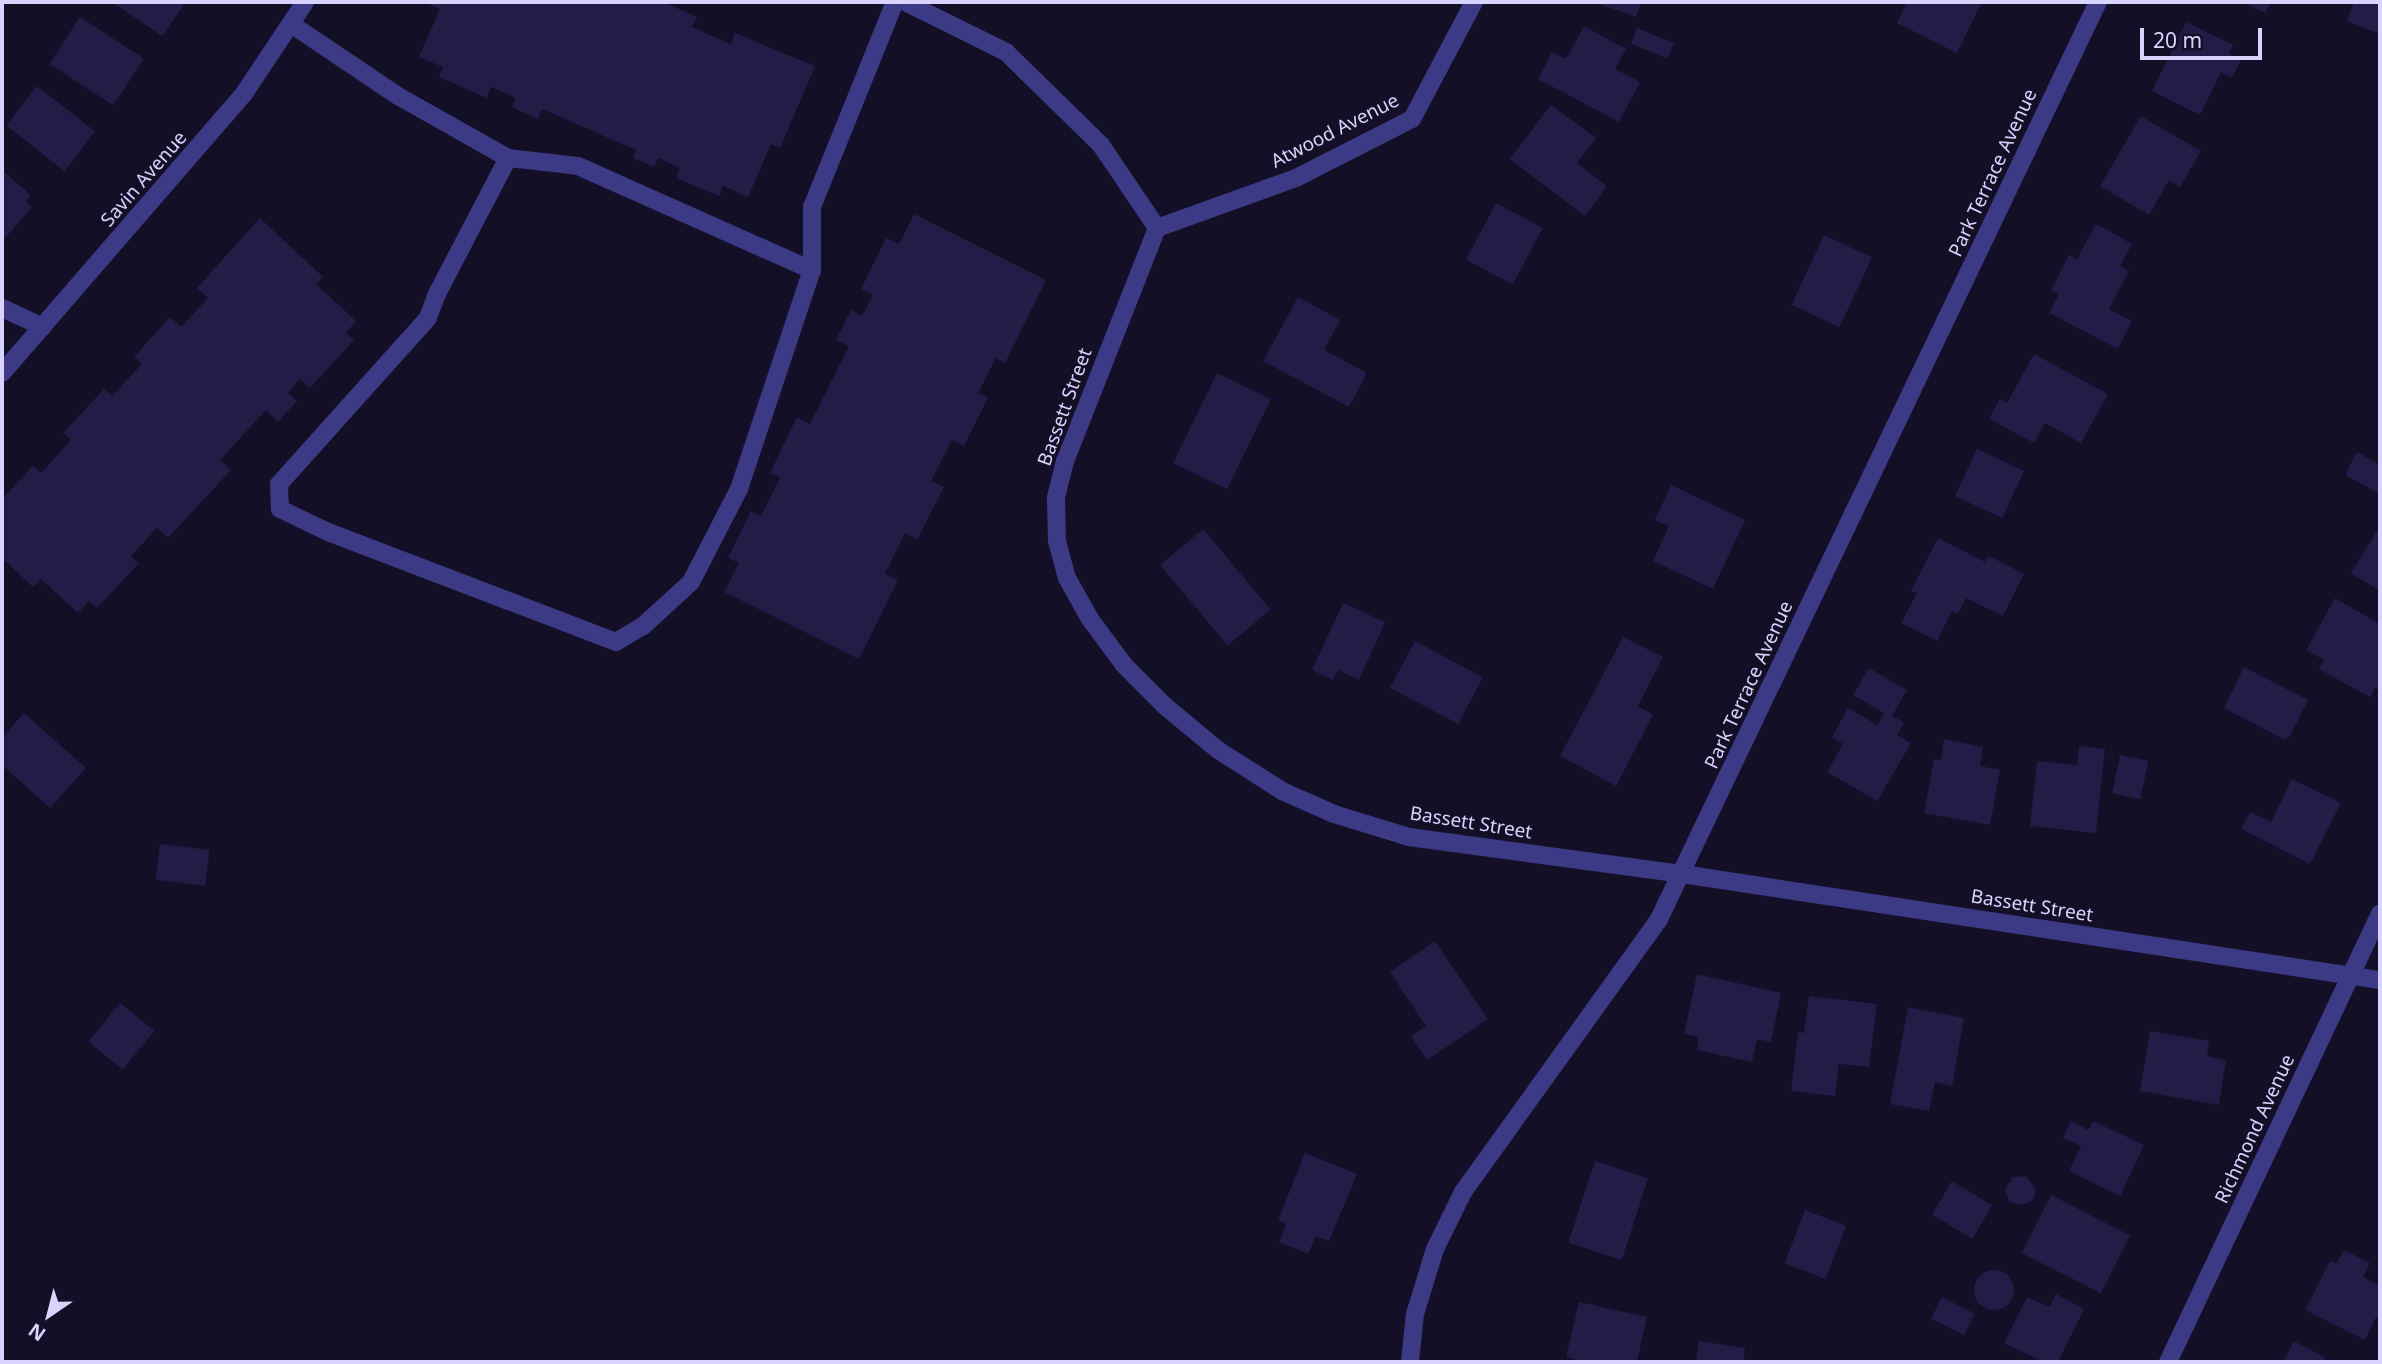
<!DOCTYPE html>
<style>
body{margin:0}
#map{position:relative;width:2382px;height:1364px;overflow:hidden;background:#130f26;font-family:"Noto Sans",sans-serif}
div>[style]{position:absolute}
.building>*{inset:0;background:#241b47;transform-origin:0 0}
.round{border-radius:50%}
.service>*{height:18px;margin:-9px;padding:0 9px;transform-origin:9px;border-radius:9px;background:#3d3a85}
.minor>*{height:18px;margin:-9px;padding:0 9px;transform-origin:9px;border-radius:9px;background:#3d3a85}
span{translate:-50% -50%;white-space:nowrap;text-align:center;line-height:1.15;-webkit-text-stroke:5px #130f26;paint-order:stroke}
.street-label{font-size:19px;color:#d9d4ff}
.frame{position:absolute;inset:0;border:4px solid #d9d4ff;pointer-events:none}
.north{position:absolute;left:14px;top:1280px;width:70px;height:70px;-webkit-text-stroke:5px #130f26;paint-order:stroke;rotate:215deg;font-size:19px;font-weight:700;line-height:28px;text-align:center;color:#d9d4ff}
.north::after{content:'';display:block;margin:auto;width:24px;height:32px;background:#d9d4ff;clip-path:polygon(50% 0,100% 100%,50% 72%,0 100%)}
.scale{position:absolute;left:2140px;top:28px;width:122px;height:32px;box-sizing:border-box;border:4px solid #d9d4ff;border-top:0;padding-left:9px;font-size:21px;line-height:24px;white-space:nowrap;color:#d9d4ff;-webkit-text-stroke:5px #130f26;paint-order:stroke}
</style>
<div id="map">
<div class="building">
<div style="clip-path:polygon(112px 2px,186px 2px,162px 36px)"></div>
<div style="clip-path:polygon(423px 2px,663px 2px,697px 17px,692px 27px,731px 44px,735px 33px,815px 66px,780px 148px,771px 144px,748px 197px,723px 186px,719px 196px,676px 178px,680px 168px,658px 158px,654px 167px,633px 158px,636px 150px,542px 109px,538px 119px,512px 107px,516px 98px,491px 87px,487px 98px,439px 77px,443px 67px,419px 57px,440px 9px)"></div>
<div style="clip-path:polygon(1594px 2px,1641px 2px,1636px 17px)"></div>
<div style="clip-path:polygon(1907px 2px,1982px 2px,1957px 53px,1897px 23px)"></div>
<div style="clip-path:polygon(2242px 2px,2271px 2px,2265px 13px)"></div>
<div style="clip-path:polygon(2354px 2px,2380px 2px,2380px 34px,2347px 21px)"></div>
<div style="left:80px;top:17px;width:76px;height:56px;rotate:33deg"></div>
<div style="clip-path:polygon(2186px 22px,2233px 45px,2229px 54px,2241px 60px,2232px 78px,2221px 72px,2200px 115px,2152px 91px)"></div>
<div style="clip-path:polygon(1584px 26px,1626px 49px,1615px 69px,1640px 82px,1619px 122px,1538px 79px,1552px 52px,1566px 59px)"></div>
<div style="left:1637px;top:28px;width:40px;height:17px;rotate:22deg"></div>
<div style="left:37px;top:86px;width:74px;height:50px;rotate:38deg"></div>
<div style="clip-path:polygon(1551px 105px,1596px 138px,1577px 163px,1607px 186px,1585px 216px,1510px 159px)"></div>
<div style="clip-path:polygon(2141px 116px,2201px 151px,2180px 187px,2169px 180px,2149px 215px,2100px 186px)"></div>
<div style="clip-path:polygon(2px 170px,31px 195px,26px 202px,32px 207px,5px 238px,2px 235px)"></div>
<div style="left:1496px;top:203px;width:53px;height:64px;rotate:28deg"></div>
<div style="clip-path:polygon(914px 214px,1046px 280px,1005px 363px,996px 358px,978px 393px,988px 398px,964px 446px,952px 440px,931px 481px,944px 487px,917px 540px,905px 533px,885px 574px,898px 580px,859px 659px,724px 592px,739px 563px,728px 558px,751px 511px,761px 516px,780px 478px,770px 473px,797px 417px,810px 424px,849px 346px,836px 340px,851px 310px,862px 316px,873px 295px,861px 289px,886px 238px,899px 244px)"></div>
<div style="clip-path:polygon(260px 218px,323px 277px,316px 284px,356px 321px,346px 333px,354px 340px,310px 388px,300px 379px,288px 393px,297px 401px,278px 422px,266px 410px,220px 460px,231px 470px,168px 538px,157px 528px,131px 556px,139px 563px,97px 608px,89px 601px,78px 613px,41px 579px,33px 587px,2px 558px,2px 499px,33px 466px,41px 473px,71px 440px,63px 433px,104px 389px,112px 396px,142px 364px,134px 357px,170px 317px,181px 327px,208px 298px,197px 288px)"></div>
<div style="clip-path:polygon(2096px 224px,2132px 244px,2120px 266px,2129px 271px,2109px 309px,2132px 321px,2118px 349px,2049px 313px,2059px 294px,2051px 290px,2069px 255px,2077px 259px)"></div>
<div style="left:1824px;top:235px;width:53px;height:77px;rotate:25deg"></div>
<div style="clip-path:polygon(1298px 297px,1340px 320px,1324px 350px,1367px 373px,1349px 407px,1263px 361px)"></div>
<div style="clip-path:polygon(2034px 354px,2108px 394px,2081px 443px,2045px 423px,2034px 443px,1989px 419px,2000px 399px,2007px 403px)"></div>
<div style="left:1217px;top:373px;width:60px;height:100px;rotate:26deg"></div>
<div style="left:1977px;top:449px;width:52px;height:52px;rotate:25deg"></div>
<div style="clip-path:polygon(2357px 452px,2380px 465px,2380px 494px,2345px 475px)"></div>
<div style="clip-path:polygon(1671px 485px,1745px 520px,1713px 589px,1653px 561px,1669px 526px,1655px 520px)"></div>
<div style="clip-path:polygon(2380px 526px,2380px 591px,2351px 573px)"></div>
<div style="left:1203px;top:529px;width:105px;height:56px;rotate:50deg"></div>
<div style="clip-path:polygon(1938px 538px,1985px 562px,1989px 556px,2024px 574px,2003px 616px,1966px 598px,1958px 614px,1952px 611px,1937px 641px,1901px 623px,1917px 593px,1911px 591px)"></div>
<div style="clip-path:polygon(2335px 598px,2380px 624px,2380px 691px,2375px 688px,2370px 697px,2319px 669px,2324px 660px,2306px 650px)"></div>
<div style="clip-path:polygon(1343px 603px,1385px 622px,1359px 680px,1338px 670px,1333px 680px,1312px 670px)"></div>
<div style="clip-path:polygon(1623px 637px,1663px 657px,1638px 706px,1653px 715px,1616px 786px,1560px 756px)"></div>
<div style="left:1415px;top:641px;width:77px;height:53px;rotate:28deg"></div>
<div style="clip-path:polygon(2244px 667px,2308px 700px,2290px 736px,2285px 740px,2224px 708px)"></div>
<div style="clip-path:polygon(1869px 668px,1907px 690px,1892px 716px,1904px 722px,1897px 735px,1911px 743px,1877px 801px,1827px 772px,1843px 744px,1832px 737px,1848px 708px,1877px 725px,1884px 713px,1853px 695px)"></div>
<div style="clip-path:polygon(24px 713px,86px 768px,50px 808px,2px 765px,2px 738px)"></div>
<div style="clip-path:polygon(1944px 739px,1983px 747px,1980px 766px,2000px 770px,1990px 825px,1924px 813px,1934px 759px,1941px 760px)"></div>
<div style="clip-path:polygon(2079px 746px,2105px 749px,2096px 833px,2030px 826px,2037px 761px,2077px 765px)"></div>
<div style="left:2120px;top:755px;width:29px;height:39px;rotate:12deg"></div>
<div style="clip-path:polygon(2292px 779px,2341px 803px,2310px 864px,2241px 829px,2250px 812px,2271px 822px)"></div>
<div style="left:160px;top:844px;width:50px;height:36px;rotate:7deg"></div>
<div style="clip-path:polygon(1435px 941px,1488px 1019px,1427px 1060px,1411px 1036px,1426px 1026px,1390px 972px)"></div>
<div style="clip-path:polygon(1697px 974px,1781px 993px,1771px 1042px,1757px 1039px,1752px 1062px,1697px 1050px,1699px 1037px,1684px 1034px)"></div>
<div style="clip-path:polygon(1809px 996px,1877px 1004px,1869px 1067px,1839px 1064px,1835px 1096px,1791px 1091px,1798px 1032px,1804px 1033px)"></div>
<div style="left:120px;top:1003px;width:44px;height:50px;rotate:39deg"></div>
<div style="clip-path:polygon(1908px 1007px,1964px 1018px,1952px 1086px,1935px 1082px,1929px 1111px,1890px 1104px)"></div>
<div style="clip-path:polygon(2150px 1031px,2209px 1041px,2207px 1056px,2226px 1060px,2219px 1105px,2140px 1091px)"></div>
<div style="clip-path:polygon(2071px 1121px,2088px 1130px,2093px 1121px,2144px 1145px,2120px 1196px,2069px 1171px,2081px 1146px,2063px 1138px)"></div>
<div style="clip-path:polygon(1305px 1153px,1357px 1174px,1329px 1241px,1316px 1236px,1308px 1254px,1279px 1242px,1286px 1224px,1278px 1220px)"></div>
<div style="left:1595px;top:1161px;width:56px;height:86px;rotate:18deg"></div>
<div style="clip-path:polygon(2026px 1176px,2036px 1189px,2033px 1200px,2022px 1205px,2010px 1202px,2005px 1190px,2012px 1177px)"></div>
<div style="left:1952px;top:1181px;width:47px;height:39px;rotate:31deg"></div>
<div style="left:2051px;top:1195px;width:89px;height:65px;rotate:27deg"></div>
<div style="left:1805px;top:1210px;width:44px;height:57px;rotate:21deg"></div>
<div style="clip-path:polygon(2344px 1250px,2370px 1263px,2363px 1277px,2380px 1286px,2380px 1319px,2376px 1317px,2365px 1340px,2305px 1310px,2330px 1261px,2337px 1263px)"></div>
<div class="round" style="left:1974px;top:1270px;width:40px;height:40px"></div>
<div style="clip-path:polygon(2056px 1294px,2084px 1309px,2058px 1362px,2043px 1362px,2004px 1343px,2027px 1297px,2050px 1307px)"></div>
<div style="left:1942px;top:1297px;width:37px;height:24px;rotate:27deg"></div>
<div style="clip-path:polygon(1579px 1302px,1647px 1317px,1637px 1362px,1589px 1362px,1566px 1357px)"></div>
<div style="clip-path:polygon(1699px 1341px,1745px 1348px,1743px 1362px,1696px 1362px)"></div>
<div style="clip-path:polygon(2294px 1341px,2326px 1358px,2323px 1362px,2283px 1362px)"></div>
</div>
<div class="service">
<div style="left:291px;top:24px;width:129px;rotate:33.9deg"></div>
<div style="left:398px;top:96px;width:126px;rotate:29.4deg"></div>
<div style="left:508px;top:158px;width:153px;rotate:117.6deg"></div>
<div style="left:437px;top:294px;width:26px;rotate:111deg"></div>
<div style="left:428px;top:318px;width:223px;rotate:131.9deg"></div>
<div style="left:279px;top:484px;width:25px;rotate:88deg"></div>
<div style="left:280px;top:509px;width:53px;rotate:25.6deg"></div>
<div style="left:328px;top:532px;width:308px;rotate:20.9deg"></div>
<div style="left:616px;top:642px;width:31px;rotate:-31deg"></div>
<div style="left:643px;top:626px;width:65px;rotate:-42.5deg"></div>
<div style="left:691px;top:582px;width:105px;rotate:-62.7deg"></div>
<div style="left:739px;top:489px;width:231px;rotate:-71.6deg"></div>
<div style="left:812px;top:270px;width:63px;rotate:-90deg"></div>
<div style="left:812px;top:207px;width:221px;rotate:-68deg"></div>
<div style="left:508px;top:158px;width:70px;rotate:6.5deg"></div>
<div style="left:578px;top:166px;width:256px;rotate:24deg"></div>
</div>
<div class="minor">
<div style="left:905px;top:2px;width:113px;rotate:26.3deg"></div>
<div style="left:1006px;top:52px;width:133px;rotate:44.4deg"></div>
<div style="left:1101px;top:145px;width:100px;rotate:56deg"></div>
<div style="left:1157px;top:228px;width:251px;rotate:111.5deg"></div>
<div style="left:1065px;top:461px;width:38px;rotate:104deg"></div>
<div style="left:1056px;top:498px;width:43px;rotate:88.7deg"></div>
<div style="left:1057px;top:541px;width:38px;rotate:75deg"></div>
<div style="left:1067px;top:578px;width:47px;rotate:60.7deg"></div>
<div style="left:1090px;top:619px;width:57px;rotate:53.5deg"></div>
<div style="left:1124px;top:665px;width:58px;rotate:45deg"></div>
<div style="left:1165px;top:706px;width:69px;rotate:39.7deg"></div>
<div style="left:1218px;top:750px;width:76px;rotate:32.6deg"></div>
<div style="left:1282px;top:791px;width:57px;rotate:23.9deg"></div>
<div style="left:1334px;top:814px;width:78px;rotate:17deg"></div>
<div style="left:1409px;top:837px;width:275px;rotate:7.7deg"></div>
<div style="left:1682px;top:874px;width:706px;rotate:8.64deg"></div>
<div style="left:1157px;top:228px;width:148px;rotate:-19.8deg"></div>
<div style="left:1296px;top:178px;width:130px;rotate:-27deg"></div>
<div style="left:1412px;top:119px;width:132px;rotate:-62.1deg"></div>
<div style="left:2px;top:308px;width:45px;rotate:24.9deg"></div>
<div style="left:2px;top:373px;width:371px;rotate:-49.1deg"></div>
<div style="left:245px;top:92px;width:108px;rotate:-56.3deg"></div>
<div style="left:1410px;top:1362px;width:48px;rotate:-84.1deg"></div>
<div style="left:1415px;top:1314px;width:68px;rotate:-72.9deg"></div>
<div style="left:1435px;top:1249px;width:64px;rotate:-63.8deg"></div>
<div style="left:1463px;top:1192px;width:336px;rotate:-54.3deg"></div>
<div style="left:1659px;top:919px;width:1017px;rotate:-64.42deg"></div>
<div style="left:2168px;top:1362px;width:496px;rotate:-64.7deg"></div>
</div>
<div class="street-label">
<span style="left:1335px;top:131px;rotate:-27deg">Atwood Avenue</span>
<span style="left:1993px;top:173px;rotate:-65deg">Park Terrace Avenue</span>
<span style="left:144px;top:179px;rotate:-49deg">Savin Avenue</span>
<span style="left:1065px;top:407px;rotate:-70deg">Bassett Street</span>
<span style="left:1749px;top:685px;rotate:-65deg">Park Terrace Avenue</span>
<span style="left:1471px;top:823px;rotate:9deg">Bassett Street</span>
<span style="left:2032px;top:906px;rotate:9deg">Bassett Street</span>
<span style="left:2255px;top:1129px;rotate:-65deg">Richmond Avenue</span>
</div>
<div class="frame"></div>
<div class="north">N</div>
<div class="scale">20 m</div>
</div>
